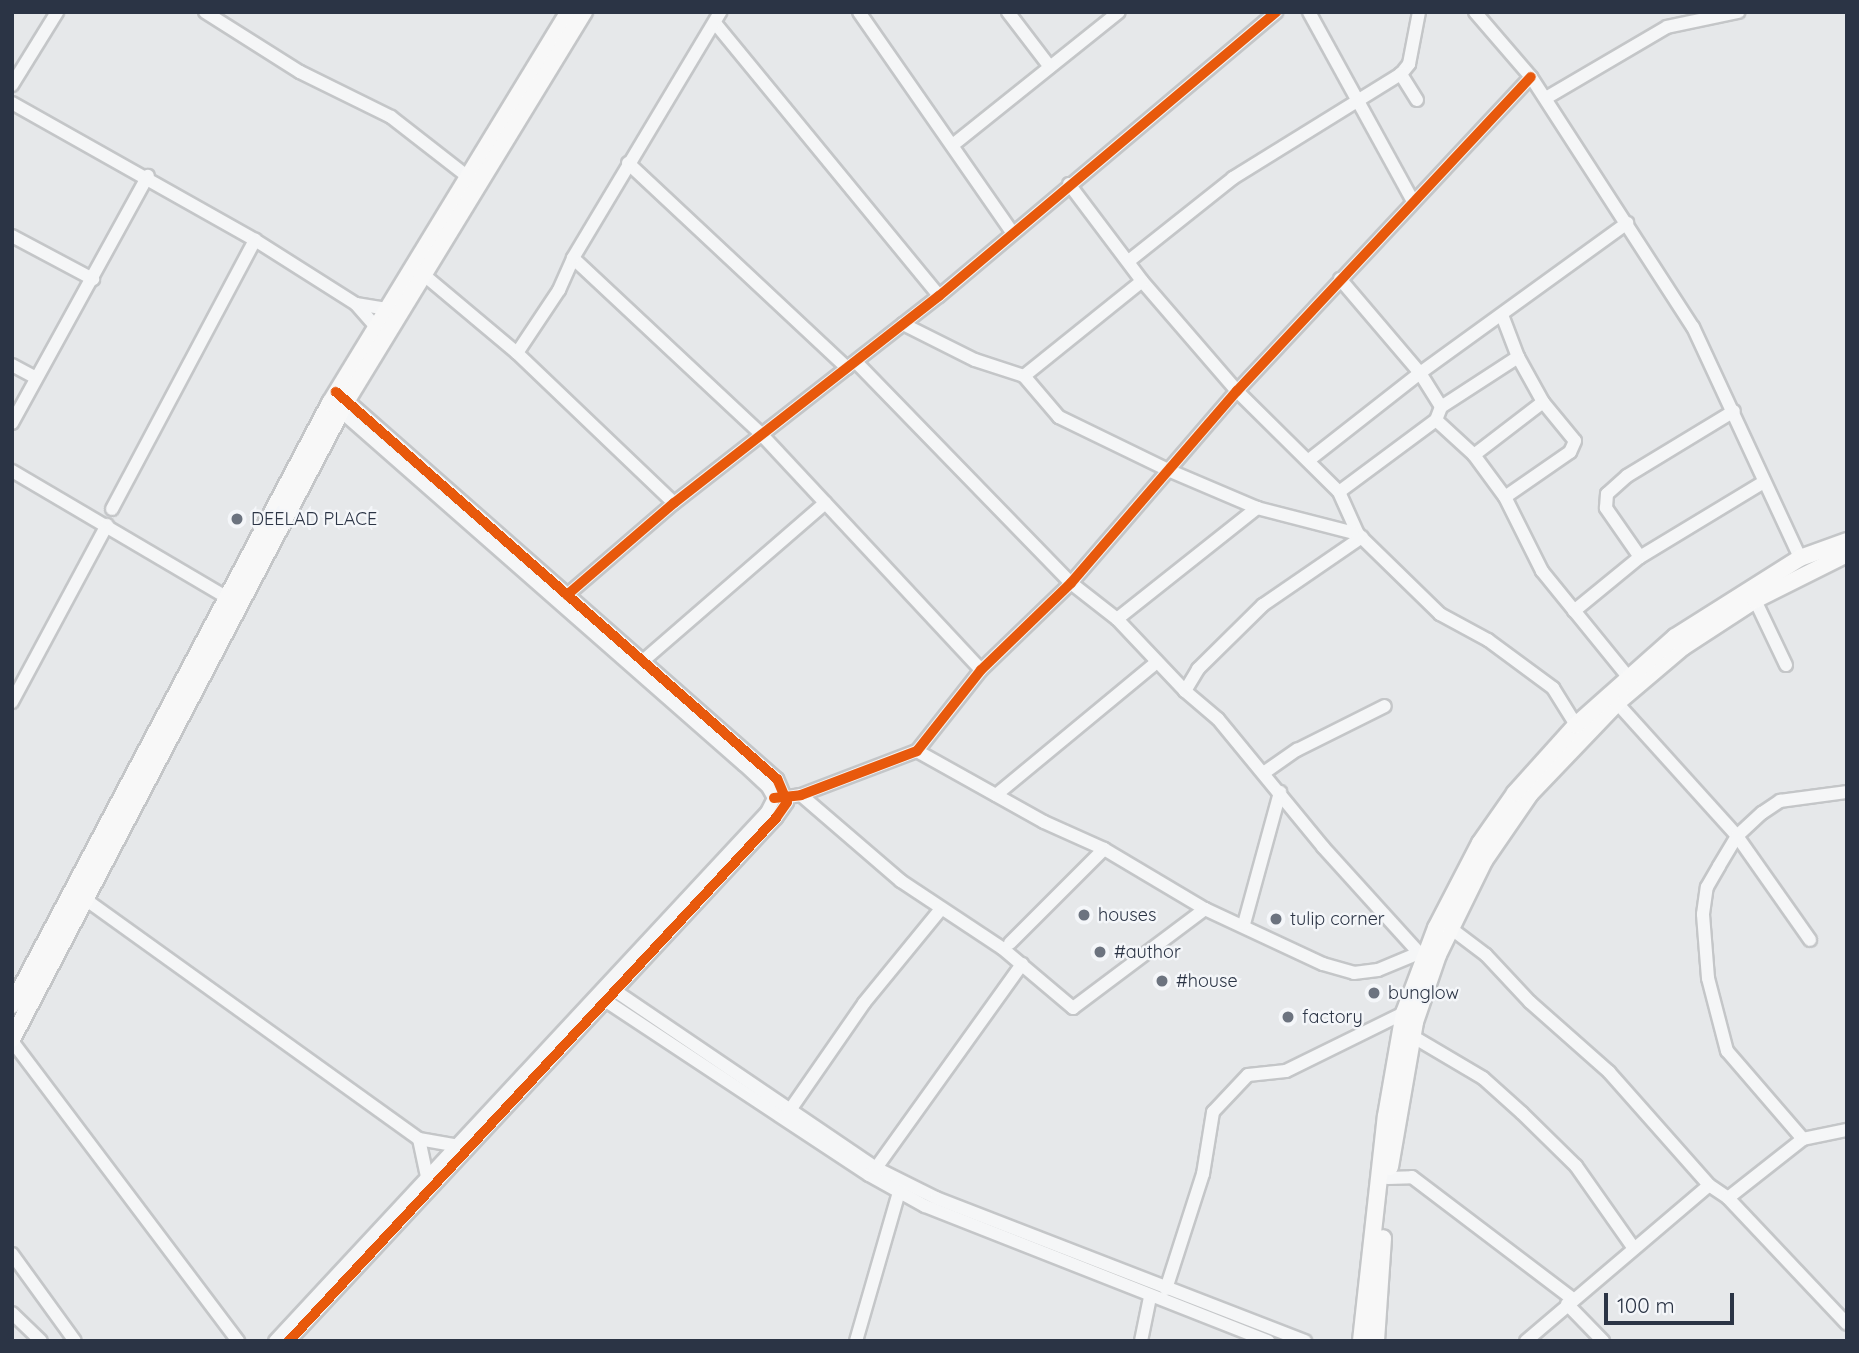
<!DOCTYPE html>
<style>
body{margin:0}
#map{position:relative;width:1859px;height:1353px;overflow:hidden;background:#e6e8ea;font-family:Quicksand,sans-serif}
div>[style]{position:absolute}
.roads{filter:drop-shadow(2px 0 #c4c6c8) drop-shadow(-2px 0 #c4c6c8) drop-shadow(0 2px #c4c6c8) drop-shadow(0 -2px #c4c6c8)}
.minor>*{height:12px;margin:-6px;padding:0 6px;transform-origin:6px;border-radius:6px;background:#f5f6f7}
.major>*{height:16px;margin:-8px;padding:0 8px;transform-origin:8px;border-radius:8px;background:#f8f8f8}
.cycleway>*{height:10px;margin:-5px;padding:0 5px;transform-origin:5px;border-radius:5px;background:#e8590c}
.dots>*{width:19px;height:19px;translate:-50% -50%;box-sizing:border-box;border:4px solid #f4f6f9;border-radius:50%}
span{translate:-50% -50%;white-space:nowrap;text-align:center;line-height:1.15;-webkit-text-stroke:5px #f4f6f9;paint-order:stroke}
.poi-label{font-size:18px;color:#2b3445}
.left{translate:0 -50%;text-align:left}
.frame{position:absolute;inset:0;border:14px solid #2b3445;pointer-events:none}
.scale{position:absolute;left:1604px;top:1293px;width:130px;height:32px;box-sizing:border-box;border:4px solid #2b3445;border-top:0;padding-left:9px;font-size:21px;line-height:24px;white-space:nowrap;color:#2b3445;-webkit-text-stroke:5px #f4f6f9;paint-order:stroke}
</style>
<div id="map">
<div class="roads">
<div class="minor">
<div style="left:205px;top:12px;width:112px;rotate:32.3deg"></div>
<div style="left:300px;top:72px;width:102px;rotate:26.3deg"></div>
<div style="left:391px;top:117px;width:98px;rotate:37.9deg"></div>
<div style="left:859px;top:12px;width:267px;rotate:55.2deg"></div>
<div style="left:1008px;top:12px;width:69px;rotate:52.6deg"></div>
<div style="left:1309px;top:12px;width:216px;rotate:61.2deg"></div>
<div style="left:1475px;top:12px;width:86px;rotate:49.3deg"></div>
<div style="left:1531px;top:77px;width:298px;rotate:57.1deg"></div>
<div style="left:1693px;top:327px;width:255px;rotate:65.1deg"></div>
<div style="left:715px;top:23px;width:353px;rotate:50.6deg"></div>
<div style="left:12px;top:85px;width:86px;rotate:-58.3deg"></div>
<div style="left:1546px;top:98px;width:140px;rotate:-30.4deg"></div>
<div style="left:1667px;top:27px;width:73px;rotate:-11.9deg"></div>
<div style="left:1417px;top:100px;width:31px;rotate:-122deg"></div>
<div style="left:1401px;top:74px;width:13px;rotate:-51deg"></div>
<div style="left:1409px;top:64px;width:53px;rotate:-79.1deg"></div>
<div style="left:12px;top:103px;width:279px;rotate:29.4deg"></div>
<div style="left:255px;top:240px;width:120px;rotate:32.4deg"></div>
<div style="left:356px;top:304px;width:30px;rotate:49deg"></div>
<div style="left:954px;top:144px;width:211px;rotate:-38.7deg"></div>
<div style="left:628px;top:163px;width:300px;rotate:43.1deg"></div>
<div style="left:1069px;top:184px;width:121px;rotate:53deg"></div>
<div style="left:1142px;top:281px;width:145px;rotate:49.2deg"></div>
<div style="left:1237px;top:391px;width:144px;rotate:44.7deg"></div>
<div style="left:1339px;top:492px;width:46px;rotate:65.7deg"></div>
<div style="left:1358px;top:534px;width:115px;rotate:44.3deg"></div>
<div style="left:1440px;top:614px;width:55px;rotate:28.4deg"></div>
<div style="left:1488px;top:640px;width:81px;rotate:36.4deg"></div>
<div style="left:1553px;top:688px;width:44px;rotate:58.1deg"></div>
<div style="left:12px;top:236px;width:92px;rotate:28deg"></div>
<div style="left:573px;top:258px;width:259px;rotate:43.1deg"></div>
<div style="left:762px;top:435px;width:321px;rotate:47deg"></div>
<div style="left:1130px;top:260px;width:132px;rotate:-38.5deg"></div>
<div style="left:1233px;top:178px;width:198px;rotate:-31.8deg"></div>
<div style="left:424px;top:275px;width:121px;rotate:40deg"></div>
<div style="left:517px;top:353px;width:217px;rotate:43.7deg"></div>
<div style="left:1340px;top:279px;width:123px;rotate:49.6deg"></div>
<div style="left:1420px;top:373px;width:40px;rotate:58deg"></div>
<div style="left:1441px;top:407px;width:14px;rotate:111deg"></div>
<div style="left:1436px;top:420px;width:52px;rotate:42.6deg"></div>
<div style="left:1474px;top:455px;width:52px;rotate:53.6deg"></div>
<div style="left:1505px;top:497px;width:83px;rotate:63.4deg"></div>
<div style="left:1542px;top:571px;width:136px;rotate:50.9deg"></div>
<div style="left:356px;top:304px;width:31px;rotate:9deg"></div>
<div style="left:1502px;top:315px;width:45px;rotate:69.1deg"></div>
<div style="left:1518px;top:357px;width:51px;rotate:60.9deg"></div>
<div style="left:1543px;top:402px;width:50px;rotate:50.6deg"></div>
<div style="left:1575px;top:441px;width:12px;rotate:114deg"></div>
<div style="left:1570px;top:452px;width:79px;rotate:145.3deg"></div>
<div style="left:903px;top:324px;width:80px;rotate:26.6deg"></div>
<div style="left:975px;top:360px;width:52px;rotate:18.1deg"></div>
<div style="left:1024px;top:376px;width:54px;rotate:49.5deg"></div>
<div style="left:1059px;top:417px;width:121px;rotate:25.9deg"></div>
<div style="left:1168px;top:470px;width:97px;rotate:23.1deg"></div>
<div style="left:1257px;top:508px;width:104px;rotate:14.4deg"></div>
<div style="left:517px;top:353px;width:76px;rotate:-56.3deg"></div>
<div style="left:559px;top:290px;width:35px;rotate:-66deg"></div>
<div style="left:573px;top:258px;width:287px;rotate:-59.1deg"></div>
<div style="left:856px;top:362px;width:308px;rotate:45.8deg"></div>
<div style="left:1071px;top:583px;width:58px;rotate:38deg"></div>
<div style="left:1117px;top:619px;width:99px;rotate:46.6deg"></div>
<div style="left:1185px;top:691px;width:43px;rotate:40.3deg"></div>
<div style="left:1218px;top:719px;width:166px;rotate:50.6deg"></div>
<div style="left:1323px;top:847px;width:143px;rotate:47.8deg"></div>
<div style="left:12px;top:365px;width:27px;rotate:28deg"></div>
<div style="left:1024px;top:376px;width:151px;rotate:-38.8deg"></div>
<div style="left:1441px;top:407px;width:92px;rotate:-33deg"></div>
<div style="left:12px;top:423px;width:282px;rotate:-61.2deg"></div>
<div style="left:1474px;top:455px;width:87px;rotate:-37.5deg"></div>
<div style="left:1309px;top:460px;width:141px;rotate:-38.1deg"></div>
<div style="left:1420px;top:373px;width:256px;rotate:-35.9deg"></div>
<div style="left:12px;top:471px;width:248px;rotate:30.5deg"></div>
<div style="left:1339px;top:492px;width:121px;rotate:-36.6deg"></div>
<div style="left:112px;top:509px;width:305px;rotate:-62deg"></div>
<div style="left:1640px;top:557px;width:60px;rotate:-124.8deg"></div>
<div style="left:1606px;top:508px;width:14px;rotate:-86deg"></div>
<div style="left:1607px;top:494px;width:27px;rotate:-42deg"></div>
<div style="left:1627px;top:476px;width:125px;rotate:-31.3deg"></div>
<div style="left:567px;top:595px;width:141px;rotate:-40.7deg"></div>
<div style="left:674px;top:503px;width:336px;rotate:-38deg"></div>
<div style="left:939px;top:296px;width:441px;rotate:-40.1deg"></div>
<div style="left:1755px;top:600px;width:72px;rotate:64.5deg"></div>
<div style="left:1574px;top:611px;width:85px;rotate:-39.3deg"></div>
<div style="left:1640px;top:557px;width:145px;rotate:-31.2deg"></div>
<div style="left:1117px;top:619px;width:179px;rotate:-38.4deg"></div>
<div style="left:644px;top:660px;width:240px;rotate:-40.9deg"></div>
<div style="left:1185px;top:691px;width:26px;rotate:-59deg"></div>
<div style="left:1198px;top:669px;width:91px;rotate:-44.6deg"></div>
<div style="left:1263px;top:605px;width:120px;rotate:-34.5deg"></div>
<div style="left:12px;top:702px;width:201px;rotate:-61.8deg"></div>
<div style="left:1617px;top:703px;width:179px;rotate:47.9deg"></div>
<div style="left:1737px;top:836px;width:127px;rotate:54.9deg"></div>
<div style="left:917px;top:751px;width:145px;rotate:29.2deg"></div>
<div style="left:1044px;top:822px;width:66px;rotate:24.2deg"></div>
<div style="left:1104px;top:849px;width:117px;rotate:30.7deg"></div>
<div style="left:1205px;top:909px;width:130px;rotate:25deg"></div>
<div style="left:1323px;top:964px;width:32px;rotate:16deg"></div>
<div style="left:1354px;top:973px;width:24px;rotate:-7deg"></div>
<div style="left:1378px;top:970px;width:44px;rotate:-22.5deg"></div>
<div style="left:1419px;top:953px;width:7px;rotate:27deg"></div>
<div style="left:1265px;top:772px;width:39px;rotate:-35deg"></div>
<div style="left:1297px;top:750px;width:98px;rotate:-26.6deg"></div>
<div style="left:801px;top:795px;width:132px;rotate:40.7deg"></div>
<div style="left:901px;top:881px;width:121px;rotate:33.6deg"></div>
<div style="left:1002px;top:948px;width:93px;rotate:40.2deg"></div>
<div style="left:1073px;top:1008px;width:165px;rotate:-36.9deg"></div>
<div style="left:996px;top:795px;width:209px;rotate:-39.6deg"></div>
<div style="left:782px;top:798px;width:19px;rotate:-9deg"></div>
<div style="left:801px;top:795px;width:124px;rotate:-20.8deg"></div>
<div style="left:917px;top:751px;width:103px;rotate:-51.7deg"></div>
<div style="left:981px;top:670px;width:125px;rotate:-44deg"></div>
<div style="left:1071px;top:583px;width:254px;rotate:-49.2deg"></div>
<div style="left:1237px;top:391px;width:430px;rotate:-46.9deg"></div>
<div style="left:85px;top:899px;width:411px;rotate:35.7deg"></div>
<div style="left:419px;top:1139px;width:39px;rotate:10deg"></div>
<div style="left:1244px;top:924px;width:137px;rotate:-74.7deg"></div>
<div style="left:1449px;top:927px;width:46px;rotate:37.1deg"></div>
<div style="left:1486px;top:955px;width:64px;rotate:46.9deg"></div>
<div style="left:1530px;top:1002px;width:106px;rotate:41.5deg"></div>
<div style="left:1609px;top:1072px;width:151px;rotate:48.5deg"></div>
<div style="left:1709px;top:1185px;width:23px;rotate:34deg"></div>
<div style="left:1728px;top:1198px;width:173px;rotate:46.6deg"></div>
<div style="left:1010px;top:943px;width:133px;rotate:-45deg"></div>
<div style="left:611px;top:988px;width:320px;rotate:34.2deg"></div>
<div style="left:876px;top:1168px;width:67px;rotate:26.6deg"></div>
<div style="left:936px;top:1198px;width:396px;rotate:21.2deg"></div>
<div style="left:603px;top:999px;width:319px;rotate:33.5deg"></div>
<div style="left:869px;top:1175px;width:64px;rotate:29deg"></div>
<div style="left:925px;top:1206px;width:369px;rotate:21.5deg"></div>
<div style="left:1412px;top:1036px;width:82px;rotate:30.6deg"></div>
<div style="left:1483px;top:1078px;width:52px;rotate:41.9deg"></div>
<div style="left:1522px;top:1113px;width:76px;rotate:44.5deg"></div>
<div style="left:1576px;top:1166px;width:99px;rotate:54.9deg"></div>
<div style="left:12px;top:1041px;width:376px;rotate:53deg"></div>
<div style="left:790px;top:1110px;width:130px;rotate:-55.3deg"></div>
<div style="left:864px;top:1003px;width:120px;rotate:-50.7deg"></div>
<div style="left:419px;top:1139px;width:40px;rotate:78deg"></div>
<div style="left:1803px;top:1139px;width:116px;rotate:-130.8deg"></div>
<div style="left:1727px;top:1051px;width:75px;rotate:-104.6deg"></div>
<div style="left:1708px;top:978px;width:64px;rotate:-94.5deg"></div>
<div style="left:1703px;top:914px;width:27px;rotate:-82deg"></div>
<div style="left:1707px;top:887px;width:24px;rotate:-60deg"></div>
<div style="left:1719px;top:866px;width:35px;rotate:-59deg"></div>
<div style="left:1737px;top:836px;width:34px;rotate:-43deg"></div>
<div style="left:1762px;top:813px;width:22px;rotate:-34deg"></div>
<div style="left:1780px;top:801px;width:68px;rotate:-7.7deg"></div>
<div style="left:876px;top:1168px;width:251px;rotate:-54.4deg"></div>
<div style="left:1388px;top:1178px;width:24px;rotate:-2deg"></div>
<div style="left:1412px;top:1177px;width:202px;rotate:37.2deg"></div>
<div style="left:1728px;top:1198px;width:95px;rotate:-38.2deg"></div>
<div style="left:1803px;top:1139px;width:45px;rotate:-11.6deg"></div>
<div style="left:12px;top:1254px;width:107px;rotate:54.1deg"></div>
<div style="left:1166px;top:1289px;width:121px;rotate:-72.2deg"></div>
<div style="left:1203px;top:1174px;width:63px;rotate:-80.8deg"></div>
<div style="left:1213px;top:1112px;width:51px;rotate:-46.6deg"></div>
<div style="left:1248px;top:1075px;width:38px;rotate:-6deg"></div>
<div style="left:1286px;top:1071px;width:131px;rotate:-26.2deg"></div>
<div style="left:1567px;top:1304px;width:52px;rotate:45.8deg"></div>
<div style="left:12px;top:1313px;width:40px;rotate:44deg"></div>
<div style="left:275px;top:1341px;width:722px;rotate:-47.08deg"></div>
<div style="left:767px;top:812px;width:16px;rotate:-63deg"></div>
<div style="left:774px;top:798px;width:13px;rotate:-119deg"></div>
<div style="left:768px;top:787px;width:33px;rotate:-137deg"></div>
<div style="left:744px;top:765px;width:543px;rotate:-138.73deg"></div>
<div style="left:289px;top:1341px;width:715px;rotate:-47.04deg"></div>
<div style="left:776px;top:818px;width:19px;rotate:-55deg"></div>
<div style="left:787px;top:802px;width:25px;rotate:-113deg"></div>
<div style="left:777px;top:779px;width:581px;rotate:-138.63deg"></div>
<div style="left:856px;top:1341px;width:155px;rotate:-73.9deg"></div>
<div style="left:1141px;top:1341px;width:45px;rotate:-78.4deg"></div>
<div style="left:1526px;top:1341px;width:240px;rotate:-40.4deg"></div>
</div>
<div class="major">
<div style="left:12px;top:1005px;width:681px;rotate:-62.16deg"></div>
<div style="left:330px;top:403px;width:458px;rotate:-58.6deg"></div>
<div style="left:12px;top:1039px;width:721px;rotate:-62.33deg"></div>
<div style="left:347px;top:400px;width:455px;rotate:-58.6deg"></div>
<div style="left:1390px;top:1167px;width:147px;rotate:-80.2deg"></div>
<div style="left:1415px;top:1022px;width:71px;rotate:-71.1deg"></div>
<div style="left:1438px;top:955px;width:105px;rotate:-63.9deg"></div>
<div style="left:1484px;top:861px;width:81px;rotate:-55.5deg"></div>
<div style="left:1530px;top:794px;width:126px;rotate:-46.3deg"></div>
<div style="left:1617px;top:703px;width:87px;rotate:-40.3deg"></div>
<div style="left:1683px;top:647px;width:86px;rotate:-33.1deg"></div>
<div style="left:1755px;top:600px;width:103px;rotate:-26.6deg"></div>
<div style="left:1361px;top:1341px;width:226px;rotate:-83.7deg"></div>
<div style="left:1386px;top:1116px;width:105px;rotate:-80.1deg"></div>
<div style="left:1404px;top:1013px;width:91px;rotate:-69.4deg"></div>
<div style="left:1436px;top:928px;width:96px;rotate:-62.6deg"></div>
<div style="left:1480px;top:843px;width:61px;rotate:-55deg"></div>
<div style="left:1515px;top:793px;width:91px;rotate:-48.1deg"></div>
<div style="left:1576px;top:725px;width:132px;rotate:-41.6deg"></div>
<div style="left:1675px;top:637px;width:148px;rotate:-32.3deg"></div>
<div style="left:1800px;top:558px;width:50px;rotate:-19.9deg"></div>
<div style="left:1376px;top:1341px;width:103px;rotate:-86.1deg"></div>
</div>
</div>
<div class="cycleway">
<div style="left:567px;top:595px;width:141px;rotate:-40.7deg"></div>
<div style="left:674px;top:503px;width:336px;rotate:-38deg"></div>
<div style="left:939px;top:296px;width:441px;rotate:-40.1deg"></div>
<div style="left:774px;top:798px;width:27px;rotate:-6deg"></div>
<div style="left:801px;top:795px;width:124px;rotate:-20.8deg"></div>
<div style="left:917px;top:751px;width:103px;rotate:-51.7deg"></div>
<div style="left:981px;top:670px;width:125px;rotate:-44deg"></div>
<div style="left:1071px;top:583px;width:254px;rotate:-49.2deg"></div>
<div style="left:1237px;top:391px;width:430px;rotate:-46.9deg"></div>
<div style="left:289px;top:1341px;width:715px;rotate:-47.04deg"></div>
<div style="left:776px;top:818px;width:19px;rotate:-55deg"></div>
<div style="left:787px;top:802px;width:25px;rotate:-113deg"></div>
<div style="left:777px;top:779px;width:587px;rotate:-138.73deg"></div>
</div>
<div class="dots">
<div style="left:237px;top:519px;background:#6c737f"></div>
<div style="left:1084px;top:915px;background:#6c737f"></div>
<div style="left:1276px;top:919px;background:#6c737f"></div>
<div style="left:1100px;top:952px;background:#6c737f"></div>
<div style="left:1162px;top:981px;background:#6c737f"></div>
<div style="left:1374px;top:993px;background:#6c737f"></div>
<div style="left:1288px;top:1017px;background:#6c737f"></div>
</div>
<div class="poi-label">
<span class="left" style="left:251px;top:519px">DEELAD PLACE</span>
<span class="left" style="left:1098px;top:915px">houses</span>
<span class="left" style="left:1290px;top:919px">tulip corner</span>
<span class="left" style="left:1114px;top:952px">#author</span>
<span class="left" style="left:1176px;top:981px">#house</span>
<span class="left" style="left:1388px;top:993px">bunglow</span>
<span class="left" style="left:1302px;top:1017px">factory</span>
</div>
<div class="frame"></div>
<div class="scale">100 m</div>
</div>
